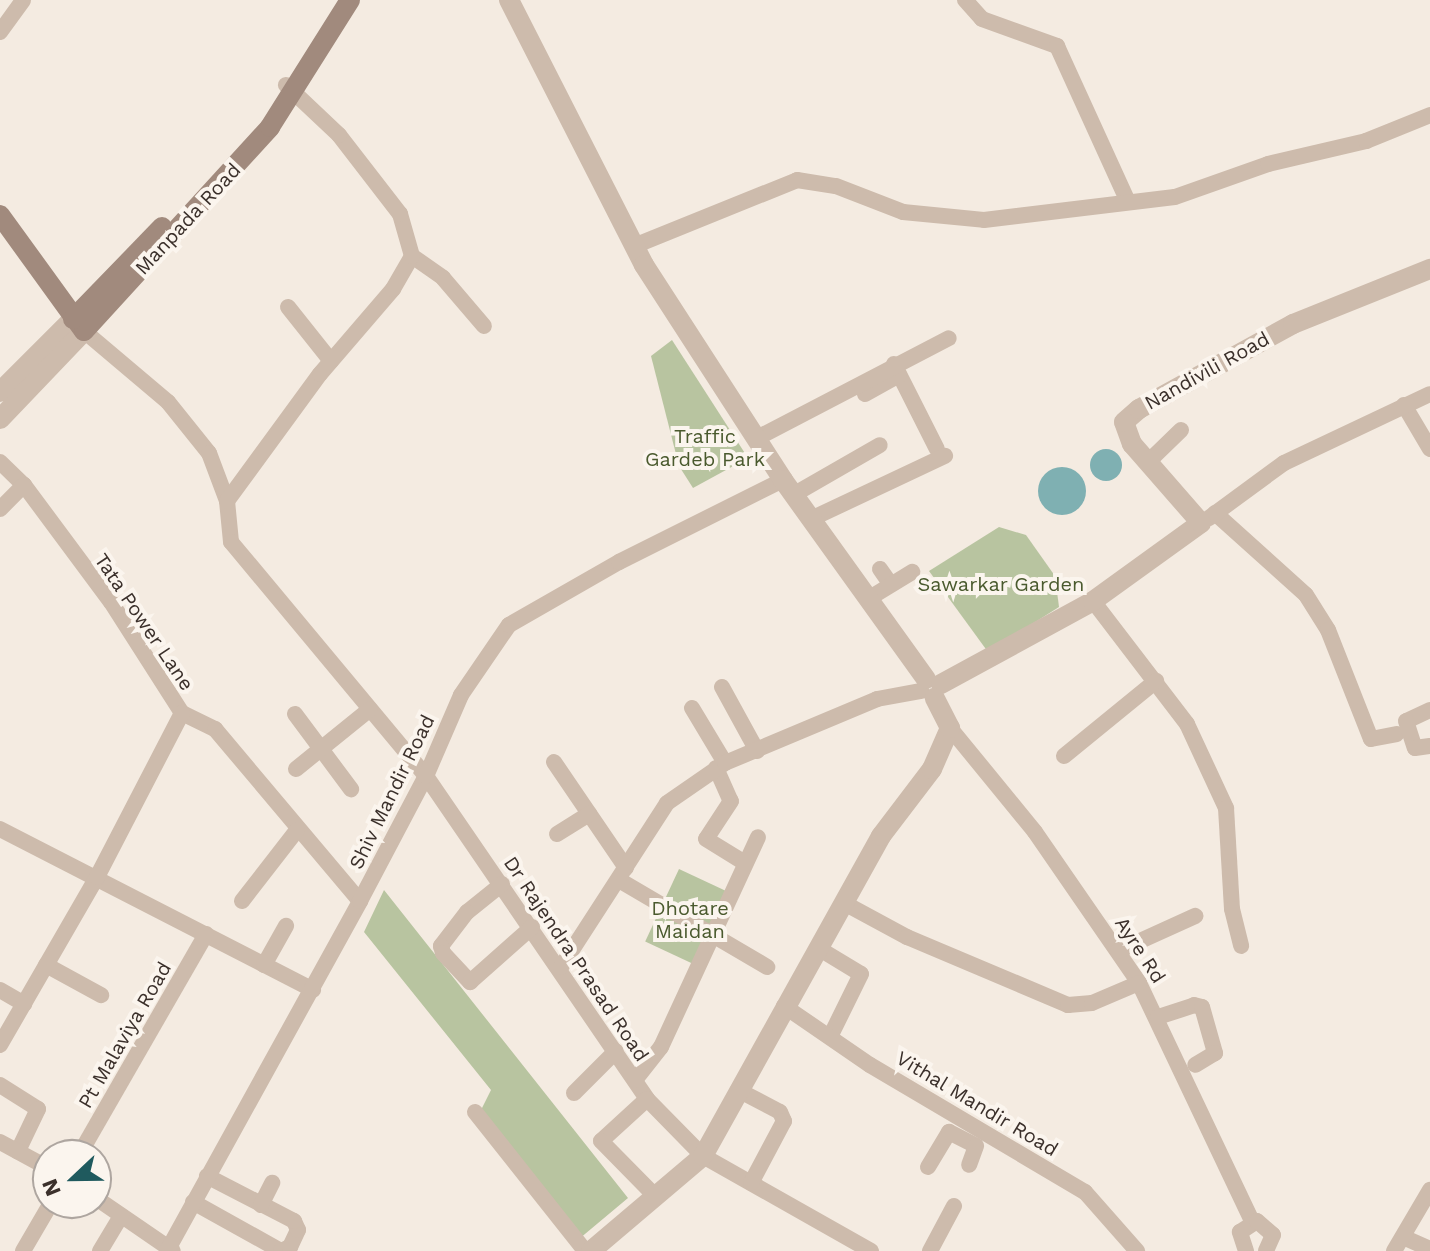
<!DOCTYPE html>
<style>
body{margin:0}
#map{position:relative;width:1430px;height:1251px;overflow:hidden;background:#f4ebe1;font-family:"Work Sans",sans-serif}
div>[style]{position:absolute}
.green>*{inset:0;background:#b8c4a0;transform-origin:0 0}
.water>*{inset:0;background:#7fb0b2}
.round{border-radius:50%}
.minor>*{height:16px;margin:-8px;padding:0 8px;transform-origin:8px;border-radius:8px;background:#cdbbac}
.tertiary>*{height:20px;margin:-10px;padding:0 10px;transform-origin:10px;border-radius:10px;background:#cdbbac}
.secondary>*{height:20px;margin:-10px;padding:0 10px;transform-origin:10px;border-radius:10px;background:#a18a7d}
span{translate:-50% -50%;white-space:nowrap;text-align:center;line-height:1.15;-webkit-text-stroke:8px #fbf5ee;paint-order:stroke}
.street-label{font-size:20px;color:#3b302b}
.park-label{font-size:20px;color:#4a5a2e}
.north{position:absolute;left:32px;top:1139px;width:80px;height:80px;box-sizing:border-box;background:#fbf5ee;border:2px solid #aea6a0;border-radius:50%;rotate:248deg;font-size:22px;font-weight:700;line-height:32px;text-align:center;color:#3b302b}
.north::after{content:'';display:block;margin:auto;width:28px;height:36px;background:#1f5a5e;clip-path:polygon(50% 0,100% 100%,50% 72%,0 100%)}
</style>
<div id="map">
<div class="green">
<div style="clip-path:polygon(672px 340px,748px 458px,693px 488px,679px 466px,651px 356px)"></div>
<div style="clip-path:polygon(999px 527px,1026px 535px,1055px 576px,1059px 607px,988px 652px,929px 571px)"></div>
<div style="left:679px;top:869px;width:62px;height:80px;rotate:25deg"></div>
<div style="clip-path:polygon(384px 890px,628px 1198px,579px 1239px,480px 1112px,491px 1090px,364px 932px)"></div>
</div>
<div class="water">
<div class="round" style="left:1090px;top:449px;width:32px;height:32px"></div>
<div class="round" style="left:1038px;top:467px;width:48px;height:48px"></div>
</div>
<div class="minor">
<div style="left:965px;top:0;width:25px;rotate:48deg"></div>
<div style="left:982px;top:19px;width:80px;rotate:19.8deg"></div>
<div style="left:1057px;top:46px;width:171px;rotate:65.5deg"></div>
<div style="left:0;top:32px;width:39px;rotate:-54deg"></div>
<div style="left:634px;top:246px;width:176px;rotate:-22deg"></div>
<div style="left:797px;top:180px;width:39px;rotate:9deg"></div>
<div style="left:836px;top:186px;width:72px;rotate:21.2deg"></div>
<div style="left:903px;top:212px;width:81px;rotate:5.6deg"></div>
<div style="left:984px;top:220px;width:192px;rotate:-6.9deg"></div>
<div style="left:1175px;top:197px;width:99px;rotate:-19.5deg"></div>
<div style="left:1268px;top:164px;width:101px;rotate:-13.2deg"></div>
<div style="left:1366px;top:141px;width:69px;rotate:-22.1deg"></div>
<div style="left:412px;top:256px;width:38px;rotate:35deg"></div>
<div style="left:443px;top:278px;width:63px;rotate:49.5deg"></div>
<div style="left:288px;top:307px;width:69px;rotate:51.5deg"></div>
<div style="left:84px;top:331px;width:110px;rotate:40.2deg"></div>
<div style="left:168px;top:402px;width:65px;rotate:51.2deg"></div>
<div style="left:209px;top:453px;width:51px;rotate:69.4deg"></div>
<div style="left:227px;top:501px;width:41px;rotate:84.4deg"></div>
<div style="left:231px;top:542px;width:305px;rotate:50.2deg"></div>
<div style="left:426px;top:776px;width:391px;rotate:55.6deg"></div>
<div style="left:647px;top:1099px;width:80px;rotate:45.5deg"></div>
<div style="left:703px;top:1156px;width:193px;rotate:29.5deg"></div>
<div style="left:894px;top:364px;width:95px;rotate:63.2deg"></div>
<div style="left:865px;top:394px;width:39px;rotate:-29deg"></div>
<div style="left:1404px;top:405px;width:51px;rotate:59.4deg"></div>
<div style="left:757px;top:438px;width:216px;rotate:-27.5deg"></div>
<div style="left:0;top:462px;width:33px;rotate:44deg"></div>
<div style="left:24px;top:485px;width:146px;rotate:53.4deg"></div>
<div style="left:111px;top:602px;width:132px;rotate:57.4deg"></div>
<div style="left:182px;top:713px;width:37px;rotate:26deg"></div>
<div style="left:215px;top:729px;width:225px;rotate:49.9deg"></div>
<div style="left:1148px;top:462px;width:46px;rotate:-44.1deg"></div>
<div style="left:793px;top:495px;width:100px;rotate:-29.9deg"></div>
<div style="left:227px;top:501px;width:157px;rotate:-53.8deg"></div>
<div style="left:320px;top:374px;width:112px;rotate:-49.3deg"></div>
<div style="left:393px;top:289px;width:38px;rotate:-60deg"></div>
<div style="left:412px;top:256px;width:44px;rotate:-105.9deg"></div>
<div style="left:400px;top:214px;width:100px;rotate:-127.7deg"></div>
<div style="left:339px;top:135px;width:73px;rotate:-136.7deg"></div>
<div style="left:0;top:509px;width:34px;rotate:-45deg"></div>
<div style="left:1215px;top:513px;width:122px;rotate:42deg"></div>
<div style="left:1306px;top:595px;width:41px;rotate:57.8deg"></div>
<div style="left:1328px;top:630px;width:117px;rotate:68.5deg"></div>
<div style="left:1371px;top:739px;width:26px;rotate:-11deg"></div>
<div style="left:813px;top:518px;width:146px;rotate:-25.2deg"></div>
<div style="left:1209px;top:518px;width:93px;rotate:-36.3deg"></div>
<div style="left:1284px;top:463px;width:161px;rotate:-25.3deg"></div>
<div style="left:880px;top:569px;width:19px;rotate:55deg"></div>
<div style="left:868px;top:599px;width:52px;rotate:-31.5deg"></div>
<div style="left:1093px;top:601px;width:155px;rotate:52.6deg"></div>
<div style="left:1187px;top:724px;width:93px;rotate:65.1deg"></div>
<div style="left:1226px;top:808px;width:101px;rotate:86.6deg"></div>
<div style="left:1232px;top:909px;width:38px;rotate:76deg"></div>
<div style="left:722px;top:687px;width:73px;rotate:61.3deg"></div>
<div style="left:692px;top:708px;width:64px;rotate:59deg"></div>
<div style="left:1430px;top:710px;width:26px;rotate:155deg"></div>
<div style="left:1406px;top:721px;width:28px;rotate:72deg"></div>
<div style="left:1415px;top:748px;width:15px;rotate:-8deg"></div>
<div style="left:295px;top:714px;width:94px;rotate:53.3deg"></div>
<div style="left:950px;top:728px;width:134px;rotate:50.7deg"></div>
<div style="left:1035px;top:832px;width:183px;rotate:55.4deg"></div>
<div style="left:1139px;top:983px;width:263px;rotate:64.6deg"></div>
<div style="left:1064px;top:756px;width:119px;rotate:-39.2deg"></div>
<div style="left:554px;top:762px;width:128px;rotate:55.8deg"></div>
<div style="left:716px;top:768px;width:36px;rotate:66deg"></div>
<div style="left:731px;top:801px;width:45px;rotate:123.3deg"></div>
<div style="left:706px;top:839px;width:46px;rotate:31.6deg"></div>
<div style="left:296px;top:769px;width:95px;rotate:-39deg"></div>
<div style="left:0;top:829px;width:352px;rotate:27.2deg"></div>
<div style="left:557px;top:834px;width:38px;rotate:-32deg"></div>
<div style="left:619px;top:880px;width:172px;rotate:30.4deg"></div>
<div style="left:502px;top:884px;width:45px;rotate:141.3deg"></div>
<div style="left:467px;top:912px;width:43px;rotate:127.4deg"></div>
<div style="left:441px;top:946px;width:7px;rotate:74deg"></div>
<div style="left:443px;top:953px;width:40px;rotate:47deg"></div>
<div style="left:470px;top:982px;width:83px;rotate:-41.6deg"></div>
<div style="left:242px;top:901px;width:90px;rotate:-52.2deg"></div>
<div style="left:844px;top:903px;width:72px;rotate:28.4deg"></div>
<div style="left:907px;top:937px;width:175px;rotate:22.9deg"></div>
<div style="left:1068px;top:1005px;width:24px;rotate:-5deg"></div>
<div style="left:1092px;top:1003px;width:51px;rotate:-23.1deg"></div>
<div style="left:818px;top:948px;width:50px;rotate:31.2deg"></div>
<div style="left:861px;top:974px;width:70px;rotate:116.2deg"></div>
<div style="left:1118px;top:951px;width:85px;rotate:-24.4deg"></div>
<div style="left:46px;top:965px;width:63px;rotate:28.6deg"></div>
<div style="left:264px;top:965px;width:45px;rotate:-60.6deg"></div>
<div style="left:561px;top:967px;width:195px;rotate:-57.1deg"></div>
<div style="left:667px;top:803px;width:70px;rotate:-34.6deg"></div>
<div style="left:725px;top:763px;width:165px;rotate:-22.8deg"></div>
<div style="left:877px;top:699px;width:45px;rotate:-10.3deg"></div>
<div style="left:0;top:990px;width:28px;rotate:30deg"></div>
<div style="left:784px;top:1006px;width:104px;rotate:34.5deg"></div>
<div style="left:870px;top:1065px;width:250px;rotate:30.6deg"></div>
<div style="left:1085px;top:1192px;width:79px;rotate:48.6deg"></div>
<div style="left:1158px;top:1017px;width:38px;rotate:-18deg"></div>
<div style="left:1194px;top:1005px;width:8px;rotate:14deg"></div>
<div style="left:1202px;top:1007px;width:48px;rotate:74.2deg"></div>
<div style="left:1215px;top:1053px;width:23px;rotate:149deg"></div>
<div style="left:0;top:1045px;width:194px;rotate:-60deg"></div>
<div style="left:97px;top:877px;width:185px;rotate:-62.6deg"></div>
<div style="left:635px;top:1080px;width:42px;rotate:-51.8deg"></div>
<div style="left:661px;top:1047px;width:231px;rotate:-65.2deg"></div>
<div style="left:0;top:1085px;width:45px;rotate:32.3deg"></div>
<div style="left:38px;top:1109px;width:47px;rotate:115.5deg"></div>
<div style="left:738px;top:1090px;width:47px;rotate:27.6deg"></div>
<div style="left:780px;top:1112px;width:10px;rotate:66deg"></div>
<div style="left:784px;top:1121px;width:70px;rotate:118deg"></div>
<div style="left:574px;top:1093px;width:59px;rotate:-45deg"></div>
<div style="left:647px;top:1099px;width:62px;rotate:137.6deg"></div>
<div style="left:601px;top:1141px;width:77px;rotate:45.5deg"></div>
<div style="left:475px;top:1112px;width:177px;rotate:51.6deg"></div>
<div style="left:0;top:1142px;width:55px;rotate:28.4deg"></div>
<div style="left:79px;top:1155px;width:255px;rotate:-60.1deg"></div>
<div style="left:928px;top:1167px;width:41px;rotate:-59deg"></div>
<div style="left:949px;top:1132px;width:30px;rotate:27deg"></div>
<div style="left:976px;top:1146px;width:20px;rotate:110deg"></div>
<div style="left:96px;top:1198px;width:93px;rotate:34.5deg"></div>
<div style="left:193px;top:1202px;width:101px;rotate:29.1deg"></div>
<div style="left:281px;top:1251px;width:10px;rotate:-24deg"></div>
<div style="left:290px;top:1247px;width:19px;rotate:-65deg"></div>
<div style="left:298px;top:1230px;width:10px;rotate:-114deg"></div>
<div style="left:294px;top:1221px;width:98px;rotate:-152.7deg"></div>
<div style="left:261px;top:1205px;width:25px;rotate:-63deg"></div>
<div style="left:1403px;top:1237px;width:30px;rotate:24deg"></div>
<div style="left:23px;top:1251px;width:56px;rotate:-59.7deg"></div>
<div style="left:100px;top:1251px;width:41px;rotate:-59deg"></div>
<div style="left:167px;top:1251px;width:400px;rotate:-61.1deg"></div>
<div style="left:360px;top:901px;width:141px;rotate:-62.2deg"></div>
<div style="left:426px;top:776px;width:88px;rotate:-66.6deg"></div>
<div style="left:461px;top:695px;width:85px;rotate:-55.6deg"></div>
<div style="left:509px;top:625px;width:127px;rotate:-29.8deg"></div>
<div style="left:619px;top:562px;width:183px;rotate:-26.6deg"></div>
<div style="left:930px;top:1251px;width:51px;rotate:-61.9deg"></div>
<div style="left:1246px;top:1251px;width:20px;rotate:-108deg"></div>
<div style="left:1240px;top:1232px;width:20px;rotate:-33deg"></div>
<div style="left:1257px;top:1221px;width:21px;rotate:41deg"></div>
<div style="left:1273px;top:1235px;width:17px;rotate:114deg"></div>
<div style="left:1394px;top:1251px;width:71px;rotate:-59.5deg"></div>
</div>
<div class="tertiary">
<div style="left:509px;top:0;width:297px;rotate:63deg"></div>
<div style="left:644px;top:265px;width:256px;rotate:57.1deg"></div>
<div style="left:783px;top:480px;width:245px;rotate:54.3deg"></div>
<div style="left:0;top:392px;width:103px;rotate:-45deg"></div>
<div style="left:0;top:419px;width:122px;rotate:-46.3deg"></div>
<div style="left:941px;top:684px;width:173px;rotate:-28.6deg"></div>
<div style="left:1093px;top:601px;width:133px;rotate:-35.8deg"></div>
<div style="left:1201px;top:523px;width:105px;rotate:-131.1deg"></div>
<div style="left:1132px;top:444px;width:23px;rotate:-110deg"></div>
<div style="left:1124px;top:422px;width:20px;rotate:-41deg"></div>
<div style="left:1139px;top:409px;width:176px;rotate:-28.9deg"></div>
<div style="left:1293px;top:324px;width:148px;rotate:-21.9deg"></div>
<div style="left:591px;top:1251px;width:147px;rotate:-40.3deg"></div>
<div style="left:703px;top:1156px;width:366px;rotate:-60.9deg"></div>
<div style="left:881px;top:836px;width:84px;rotate:-52.7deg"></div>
<div style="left:932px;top:769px;width:45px;rotate:-66.3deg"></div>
<div style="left:950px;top:728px;width:34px;rotate:-117deg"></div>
</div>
<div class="secondary">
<div style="left:0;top:215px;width:143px;rotate:54.1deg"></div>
<div style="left:84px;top:331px;width:276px;rotate:-47.6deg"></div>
<div style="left:270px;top:127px;width:150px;rotate:-57.8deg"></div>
<div style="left:73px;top:319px;width:128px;rotate:-45.9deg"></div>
</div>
<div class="street-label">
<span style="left:188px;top:219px;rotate:-47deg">Manpada Road</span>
<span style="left:1207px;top:371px;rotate:-29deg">Nandivili Road</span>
<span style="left:144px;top:622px;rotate:56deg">Tata Power Lane</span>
<span style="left:392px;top:792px;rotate:-64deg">Shiv Mandir Road</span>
<span style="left:1140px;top:950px;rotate:57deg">Ayre Rd</span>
<span style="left:576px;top:959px;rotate:56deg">Dr Rajendra Prasad Road</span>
<span style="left:125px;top:1035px;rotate:-60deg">Pt Malaviya Road</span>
<span style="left:977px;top:1104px;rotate:31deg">Vithal Mandir Road</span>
</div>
<div class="park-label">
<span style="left:705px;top:448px">Traffic<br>Gardeb Park</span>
<span style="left:1001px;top:584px">Sawarkar Garden</span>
<span style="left:690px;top:920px">Dhotare<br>Maidan</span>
</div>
<div class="north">N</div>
</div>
